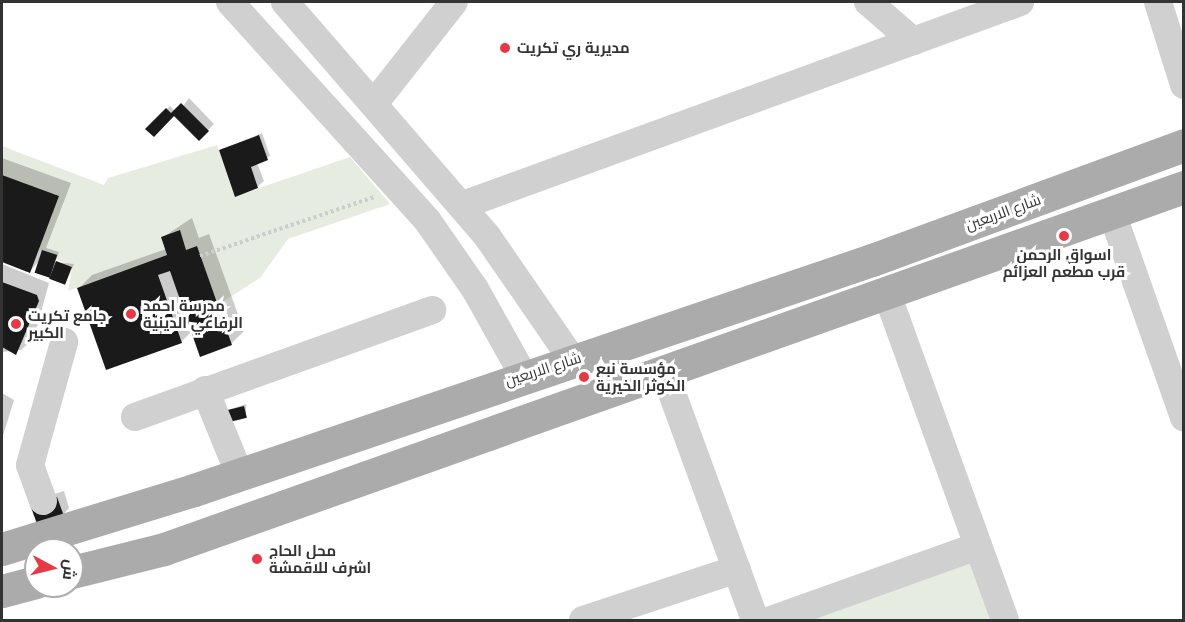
<!DOCTYPE html>
<meta charset="utf-8">
<style>
body{margin:0}
#map{position:relative;width:1185px;height:622px;overflow:hidden;background:#fff;font-family:"Open Sans",Cairo,sans-serif}
div>[style]{position:absolute}
.green>*{inset:0;background:#e6ecdf}
.shadow>*{inset:0;background:#0003}
.building>*{inset:0;background:#1a1a1a;transform-origin:0 0}
.path>*{height:4px;margin-top:-2px;transform-origin:0;background:repeating-linear-gradient(90deg,#cdcdcd 0 3px,transparent 0 6px)}
.minor>*{height:28px;margin:-14px;padding:0 14px;transform-origin:14px;border-radius:14px;background:#d0d0d0}
.major>*{height:33px;margin:-16.5px;padding:0 16.5px;transform-origin:16.5px;border-radius:16.5px;background:#ababab}
.dots>*{width:16px;height:16px;translate:-50% -50%;box-sizing:border-box;border:3px solid #fff;border-radius:50%}
span{translate:-50% -50%;white-space:nowrap;text-align:center;line-height:1.15;-webkit-text-stroke:6px #fff;paint-order:stroke}
.poi-label{font-size:15px;color:#333;font-weight:700}
.left{translate:0 -50%;text-align:left}
.street-label{font-size:15px;color:#333}
.frame{position:absolute;inset:0;border:3px solid #333;pointer-events:none}
.north{position:absolute;left:24px;top:538px;width:60px;height:60px;box-sizing:border-box;background:#fff;border:2px solid #adadad;border-radius:50%;rotate:97deg;font-size:16px;font-weight:700;line-height:24px;text-align:center;color:#333}
.north::after{content:'';display:block;margin:auto;width:21px;height:27px;background:#e63946;clip-path:polygon(50% 0,100% 100%,50% 72%,0 100%)}
</style>
<div id="map">
<div class="green">
<div style="clip-path:polygon(217px 145px,236px 196px,350px 157px,390px 204px,288px 239px,260px 278px,218px 305px,197px 246px,186px 250px,179px 230px,161px 237px,167px 255px,68px 291px,72px 267px,39px 250px,59px 196px,2px 175px,2px 146px,104px 185px,108px 178px)"></div>
<div style="clip-path:polygon(969px 555px,991px 620px,788px 620px)"></div>
</div>
<div class="shadow">
<div style="clip-path:polygon(189px 98px,214px 124px,199px 139px,174px 114px,147px 129px,170px 106px,177px 114px)"></div>
<div style="clip-path:polygon(262px 133px,270px 156px,257px 163px,264px 181px,257px 187px,221px 150px)"></div>
<div style="clip-path:polygon(2px 158px,71px 183px,46px 248px,59px 252px,55px 262px,74px 264px,65px 284px,36px 272px,39px 261px,30px 271px,2px 261px)"></div>
<div style="clip-path:polygon(192px 218px,199px 238px,209px 234px,244px 331px,231px 344px,192px 331px,181px 342px,79px 288px,92px 275px,166px 249px,163px 237px)"></div>
<div style="clip-path:polygon(2px 264px,49px 283px,34px 338px,21px 350px,2px 352px)"></div>
<div style="clip-path:polygon(2px 393px,14px 400px,2px 439px)"></div>
<div style="clip-path:polygon(246px 404px,246px 416px,228px 422px,228px 410px)"></div>
<div style="clip-path:polygon(64px 491px,69px 508px,63px 515px,39px 499px)"></div>
</div>
<div class="building">
<div style="clip-path:polygon(181px 103px,209px 131px,199px 141px,174px 116px,154px 137px,145px 129px,166px 108px,171px 113px)"></div>
<div style="clip-path:polygon(259px 135px,268px 160px,251px 167px,258px 188px,235px 197px,219px 150px)"></div>
<div style="clip-path:polygon(2px 175px,59px 196px,30px 273px,2px 262px)"></div>
<div style="clip-path:polygon(180px 230px,186px 250px,197px 246px,232px 345px,200px 357px,170px 271px,158px 275px,182px 343px,106px 370px,77px 288px,167px 255px,161px 237px)"></div>
<div style="left:42px;top:250px;width:16px;height:24px;rotate:18deg"></div>
<div style="left:56px;top:261px;width:17px;height:19px;rotate:21deg"></div>
<div style="clip-path:polygon(2px 282px,37px 295px,39px 301px,16px 355px,2px 347px)"></div>
<div style="left:244px;top:406px;width:12px;height:21px;rotate:76deg"></div>
<div style="left:57px;top:497px;width:20px;height:28px;rotate:70deg"></div>
</div>
<div class="path">
<div style="left:200px;top:256px;width:184px;rotate:-18.7deg"></div>
</div>
<div class="minor">
<div style="left:230px;top:2px;width:294px;rotate:47.9deg"></div>
<div style="left:427px;top:220px;width:84px;rotate:55.2deg"></div>
<div style="left:475px;top:289px;width:98px;rotate:60.8deg"></div>
<div style="left:285px;top:2px;width:309px;rotate:49.2deg"></div>
<div style="left:487px;top:236px;width:150px;rotate:55.4deg"></div>
<div style="left:868px;top:2px;width:60px;rotate:40.9deg"></div>
<div style="left:1158px;top:2px;width:87px;rotate:72.6deg"></div>
<div style="left:376px;top:101px;width:126px;rotate:-51.8deg"></div>
<div style="left:463px;top:205px;width:593px;rotate:-20.02deg"></div>
<div style="left:1112px;top:213px;width:217px;rotate:70.6deg"></div>
<div style="left:887px;top:294px;width:347px;rotate:70.1deg"></div>
<div style="left:665px;top:374px;width:262px;rotate:69.9deg"></div>
<div style="left:205px;top:390px;width:90px;rotate:67.7deg"></div>
<div style="left:135px;top:417px;width:316px;rotate:-19.8deg"></div>
<div style="left:43px;top:501px;width:38px;rotate:-110deg"></div>
<div style="left:30px;top:465px;width:128px;rotate:-74.5deg"></div>
<div style="left:583px;top:620px;width:162px;rotate:-18.3deg"></div>
<div style="left:771px;top:620px;width:220px;rotate:-19.7deg"></div>
</div>
<div class="major">
<div style="left:2px;top:549px;width:201px;rotate:-17.1deg"></div>
<div style="left:194px;top:490px;width:716px;rotate:-18.74deg"></div>
<div style="left:872px;top:260px;width:333px;rotate:-20.2deg"></div>
<div style="left:72px;top:572px;width:95px;rotate:-14deg"></div>
<div style="left:164px;top:549px;width:1082px;rotate:-19.54deg"></div>
<div style="left:2px;top:591px;width:35px;rotate:-15deg"></div>
</div>
<div class="dots">
<div style="left:505px;top:48px;background:#e63946"></div>
<div style="left:1064px;top:236px;background:#e63946"></div>
<div style="left:131px;top:314px;background:#e63946"></div>
<div style="left:16px;top:324px;background:#e63946"></div>
<div style="left:584px;top:377px;background:#e63946"></div>
<div style="left:257px;top:559px;background:#e63946"></div>
</div>
<div class="poi-label">
<span class="left" style="left:517px;top:48px">مديرية ري تكريت</span>
<span style="left:1064px;top:263px">اسواق الرحمن<br>قرب مطعم العزائم</span>
<span class="left" style="left:143px;top:314px">مدرسة احمد<br>الرفاعي الدينية</span>
<span class="left" style="left:28px;top:324px">جامع تكريت<br>الكبير</span>
<span class="left" style="left:596px;top:377px">مؤسسة نبع<br>الكوثر الخيرية</span>
<span class="left" style="left:269px;top:559px">محل الحاج<br>اشرف للاقمشة</span>
</div>
<div class="street-label">
<span style="left:1003px;top:212px;rotate:-20deg">شارع الاربعين</span>
<span style="left:543px;top:369px;rotate:-18deg">شارع الاربعين</span>
</div>
<div class="frame"></div>
<div class="north">ش</div>
</div>
